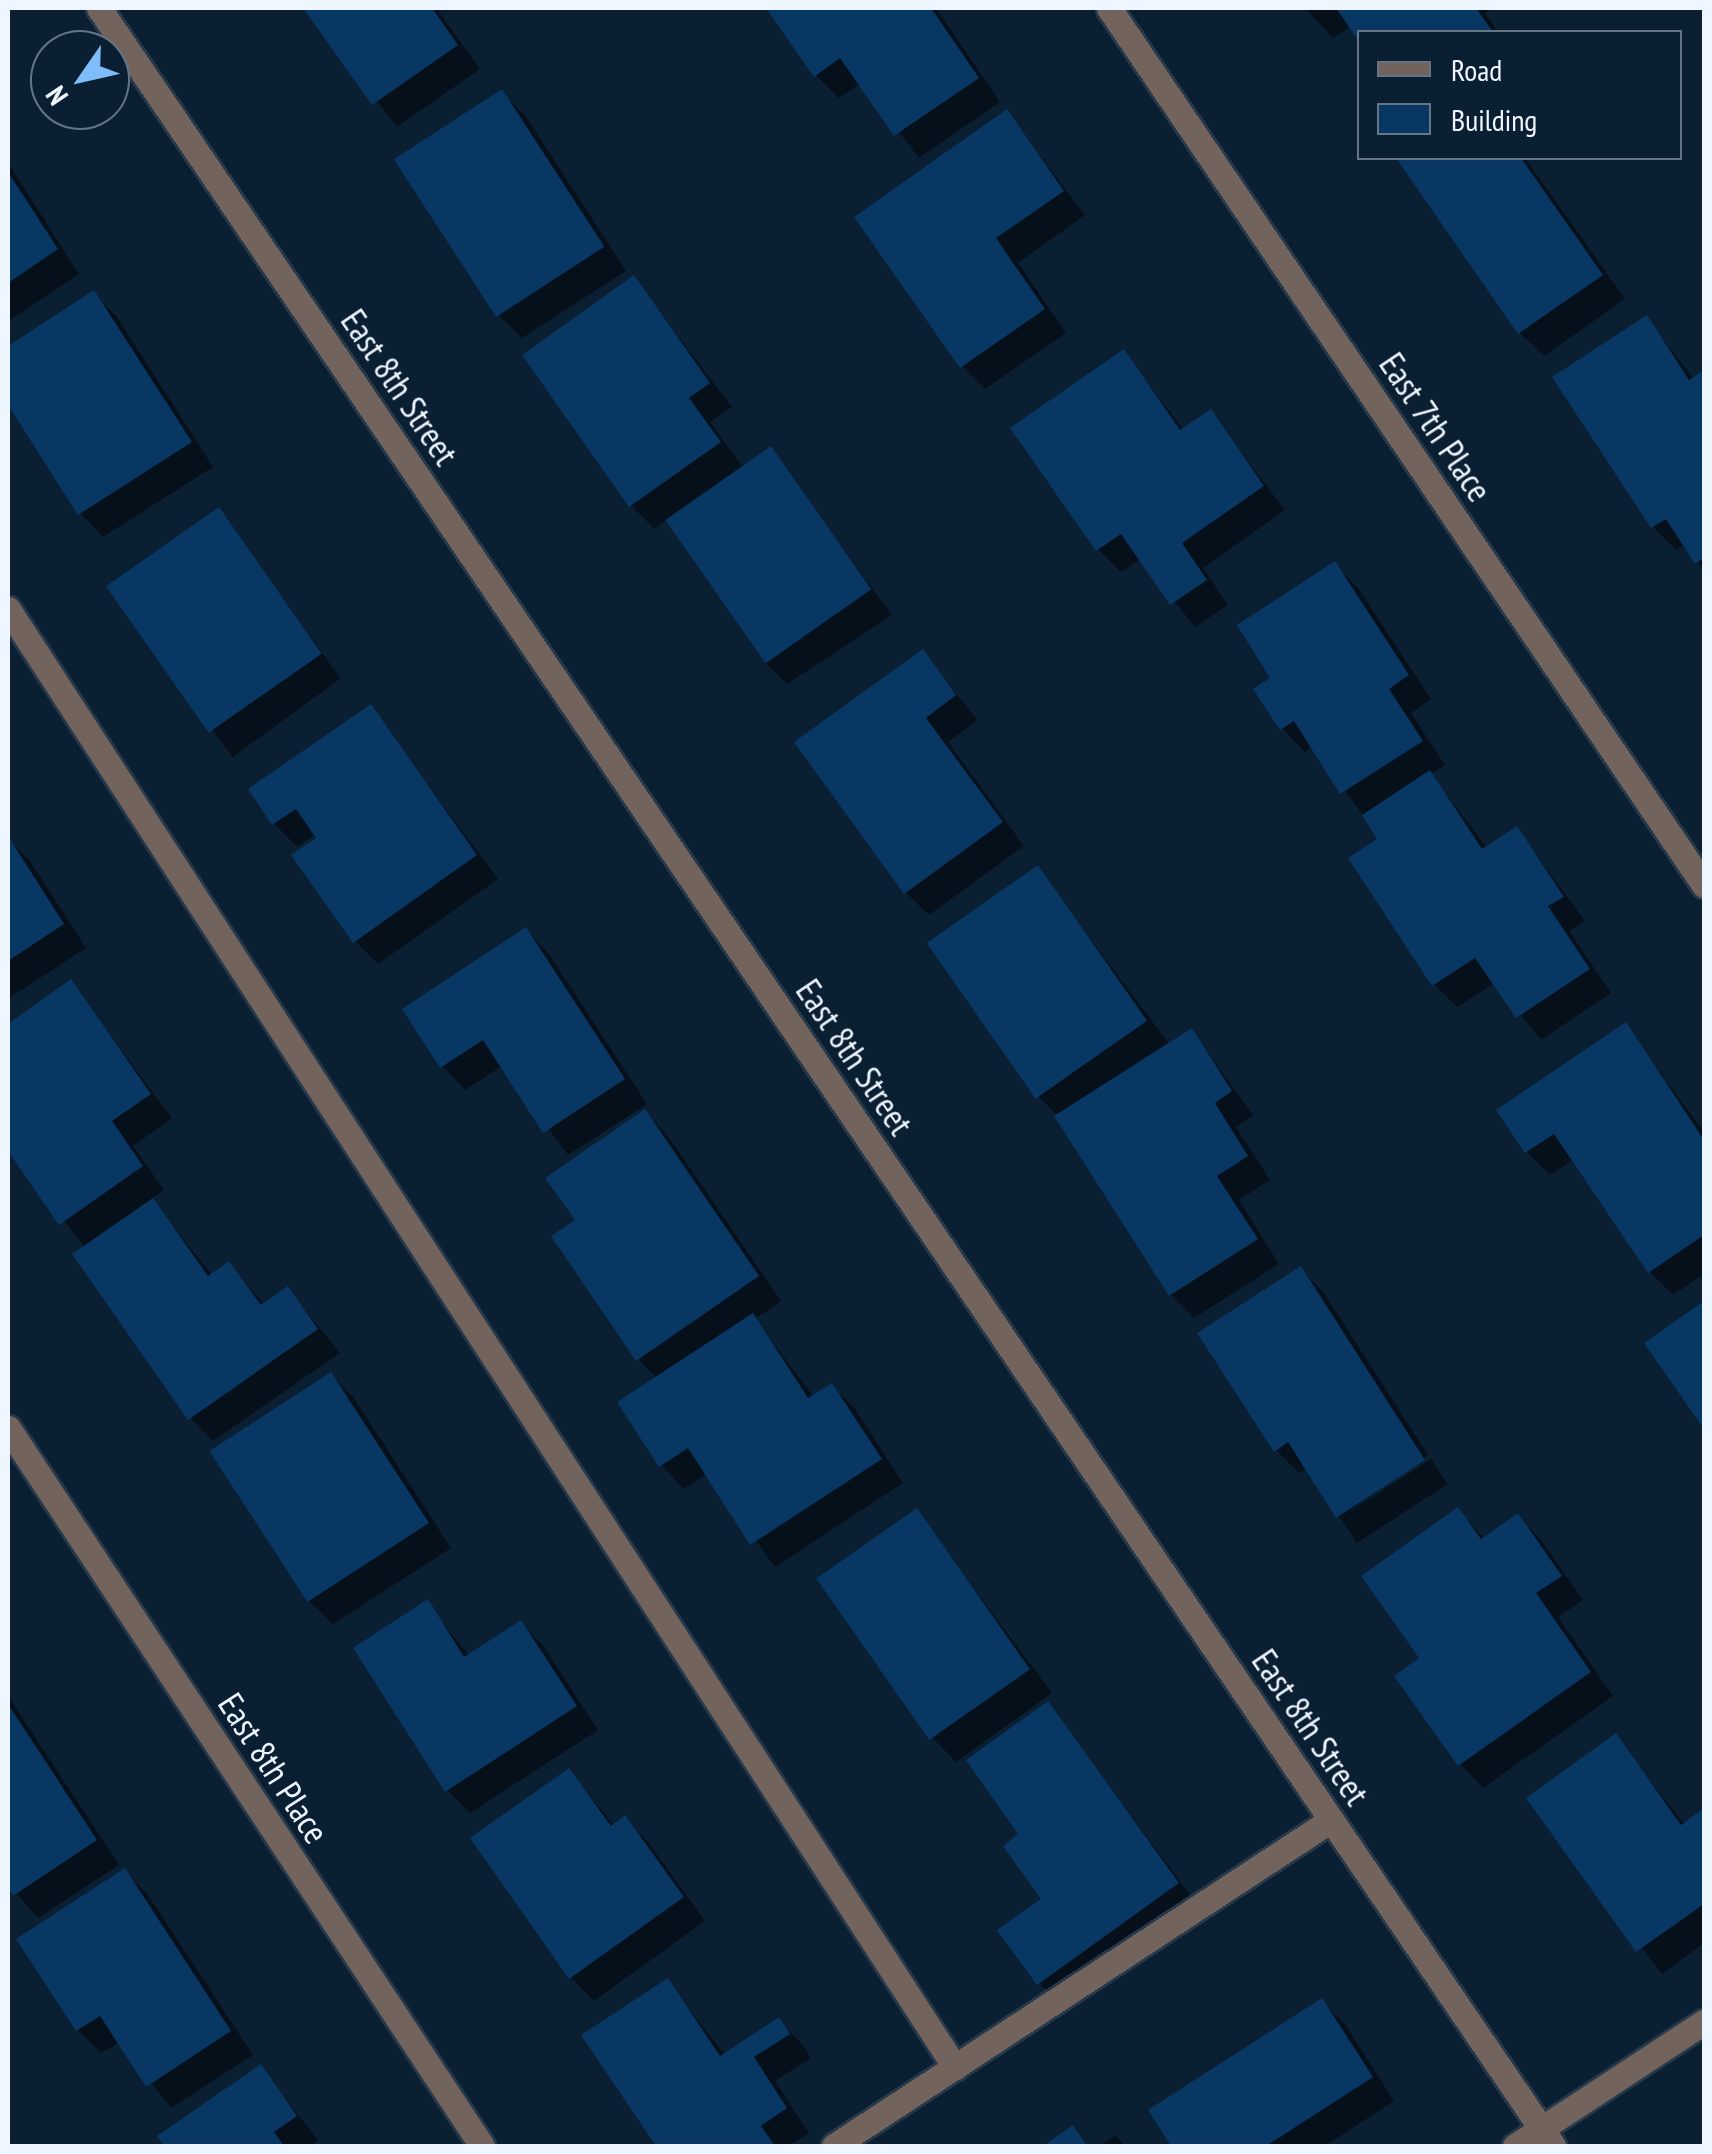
<!DOCTYPE html>
<style>
body{margin:0}
#map{position:relative;width:1712px;height:2154px;overflow:hidden;background:#0b1f33;font-family:"PT Sans Narrow",sans-serif}
div>[style]{position:absolute}
.shadow>*{inset:0;background:#0007;transform-origin:0 0}
.building>*{inset:0;background:#073762;transform-origin:0 0}
.roads{filter:drop-shadow(2px 0 #26394b) drop-shadow(-2px 0 #26394b) drop-shadow(0 2px #26394b) drop-shadow(0 -2px #26394b)}
.service>*{height:25px;margin:-12.5px;padding:0 12.5px;transform-origin:12.5px;border-radius:12.5px;background:#72645d}
.minor>*{height:25px;margin:-12.5px;padding:0 12.5px;transform-origin:12.5px;border-radius:12.5px;background:#72645d}
.tertiary>*{height:25px;margin:-12.5px;padding:0 12.5px;transform-origin:12.5px;border-radius:12.5px;background:#72645d}
span{translate:-50% -50%;white-space:nowrap;text-align:center;line-height:1.15;-webkit-text-stroke:9px #0b1f33;paint-order:stroke}
.street-label{font-size:35px;color:#eef6ff}
.frame{position:absolute;inset:0;border:10px solid #eef6ff;pointer-events:none}
.legend{position:absolute;left:1357px;top:30px;width:325px;height:130px;box-sizing:border-box;background:#0b1f33;border:2px solid #667585;margin:0;padding:12px 18px;list-style:none;font-size:30px;color:#eef6ff}
.legend li{display:flex;align-items:center;gap:20px;height:50px}
.legend b{width:50px;border:2px solid #667585}
.north{position:absolute;left:30px;top:30px;width:100px;height:100px;box-sizing:border-box;background:#0b1f33;border:2px solid #667585;border-radius:50%;rotate:236deg;font-size:28px;font-weight:700;line-height:40px;text-align:center;color:#eef6ff}
.north::after{content:'';display:block;margin:auto;width:35px;height:45px;background:#7fbdfa;clip-path:polygon(50% 0,100% 100%,50% 72%,0 100%)}
</style>
<div id="map">
<div class="shadow">
<div style="clip-path:polygon(306px 8px,436px 8px,480px 69px,397px 127px)"></div>
<div style="clip-path:polygon(769px 8px,936px 8px,1000px 102px,919px 158px,861px 83px,839px 98px,816px 75px)"></div>
<div style="clip-path:polygon(1305px 8px,1493px 8px,1485px 13px,1498px 32px,1360px 32px,1351px 26px,1333px 38px)"></div>
<div style="clip-path:polygon(501px 92px,525px 115px,626px 271px,522px 338px,498px 315px,398px 160px)"></div>
<div style="clip-path:polygon(1007px 112px,1085px 215px,1018px 263px,1066px 333px,985px 389px,962px 366px)"></div>
<div style="clip-path:polygon(1399px 158px,1525px 158px,1625px 299px,1544px 356px,1520px 333px)"></div>
<div style="clip-path:polygon(8px 163px,79px 274px,8px 321px)"></div>
<div style="clip-path:polygon(634px 279px,732px 407px,710px 422px,744px 469px,770px 450px,892px 615px,787px 684px,764px 661px,668px 519px,654px 529px,631px 505px)"></div>
<div style="clip-path:polygon(94px 294px,117px 317px,213px 467px,103px 537px,80px 513px,8px 400px,8px 349px)"></div>
<div style="clip-path:polygon(1646px 318px,1694px 379px,1704px 373px,1704px 570px,1685px 545px,1676px 550px,1653px 527px)"></div>
<div style="clip-path:polygon(1123px 352px,1184px 430px,1210px 412px,1285px 510px,1203px 568px,1228px 605px,1195px 627px,1141px 559px,1121px 572px,1098px 549px)"></div>
<div style="left:219px;top:511px;width:207px;height:134px;rotate:54deg"></div>
<div style="clip-path:polygon(1335px 565px,1358px 588px,1431px 699px,1411px 713px,1445px 765px,1431px 774px,1488px 849px,1517px 829px,1585px 921px,1569px 931px,1611px 993px,1541px 1040px,1495px 983px,1457px 1007px,1434px 984px,1380px 839px,1313px 746px,1305px 752px,1282px 728px,1273px 678px)"></div>
<div style="clip-path:polygon(922px 653px,978px 720px,948px 742px,1024px 846px,929px 915px,905px 892px)"></div>
<div style="clip-path:polygon(370px 707px,498px 879px,378px 964px,355px 941px,316px 834px,297px 847px,274px 823px)"></div>
<div style="clip-path:polygon(8px 839px,30px 861px,86px 948px,8px 999px)"></div>
<div style="clip-path:polygon(1037px 868px,1170px 1045px,1192px 1031px,1253px 1115px,1236px 1127px,1270px 1180px,1239px 1200px,1279px 1264px,1194px 1318px,1171px 1295px,1058px 1116px,1039px 1097px)"></div>
<div style="clip-path:polygon(526px 930px,549px 954px,647px 1104px,568px 1155px,502px 1066px,465px 1090px,442px 1066px)"></div>
<div style="clip-path:polygon(71px 983px,172px 1118px,133px 1146px,164px 1190px,151px 1199px,213px 1276px,229px 1264px,265px 1305px,288px 1289px,340px 1353px,213px 1441px,190px 1418px,85px 1248px,8px 1147px,8px 1027px)"></div>
<div style="clip-path:polygon(1625px 1025px,1704px 1132px,1704px 1274px,1673px 1295px,1650px 1272px,1574px 1159px,1550px 1175px,1527px 1152px)"></div>
<div style="clip-path:polygon(645px 1112px,668px 1136px,781px 1301px,755px 1319px,814px 1397px,832px 1386px,855px 1409px,903px 1483px,775px 1567px,707px 1474px,684px 1489px,661px 1465px,658px 1379px,638px 1359px,579px 1221px)"></div>
<div style="clip-path:polygon(1301px 1269px,1324px 1293px,1428px 1455px,1340px 1518px,1307px 1468px,1299px 1473px,1276px 1450px)"></div>
<div style="clip-path:polygon(1704px 1304px,1704px 1425px,1648px 1344px)"></div>
<div style="clip-path:polygon(331px 1375px,354px 1398px,451px 1548px,333px 1624px,309px 1601px,212px 1451px)"></div>
<div style="left:1431px;top:1459px;width:30px;height:108px;rotate:57deg"></div>
<div style="clip-path:polygon(1458px 1510px,1485px 1539px,1518px 1516px,1541px 1540px,1583px 1600px,1558px 1617px,1613px 1696px,1483px 1788px,1460px 1764px,1423px 1659px)"></div>
<div style="clip-path:polygon(916px 1511px,1052px 1693px,956px 1762px,933px 1738px)"></div>
<div style="clip-path:polygon(427px 1603px,470px 1657px,521px 1623px,544px 1647px,598px 1730px,470px 1813px,447px 1790px)"></div>
<div style="clip-path:polygon(8px 1696px,119px 1865px,38px 1918px,8px 1884px)"></div>
<div style="clip-path:polygon(1048px 1704px,1200px 1908px,1062px 2006px,1039px 1983px,1045px 1900px,1022px 1835px)"></div>
<div style="clip-path:polygon(1616px 1737px,1685px 1825px,1704px 1812px,1704px 1943px,1662px 1974px,1529px 1798px)"></div>
<div style="clip-path:polygon(569px 1772px,615px 1826px,625px 1819px,648px 1842px,705px 1921px,594px 2001px,571px 1977px)"></div>
<div style="clip-path:polygon(125px 1871px,148px 1895px,253px 2055px,171px 2108px,120px 2042px,101px 2053px,78px 2030px)"></div>
<div style="clip-path:polygon(667px 1981px,725px 2055px,778px 2020px,802px 2044px,811px 2058px,775px 2081px,809px 2133px,788px 2146px,659px 2146px,585px 2036px)"></div>
<div style="clip-path:polygon(1321px 2001px,1345px 2024px,1394px 2101px,1325px 2146px,1174px 2146px,1151px 2110px)"></div>
<div style="clip-path:polygon(260px 2067px,318px 2140px,310px 2146px,167px 2146px,160px 2137px)"></div>
<div style="clip-path:polygon(1115px 2136px,1125px 2146px,1100px 2146px)"></div>
</div>
<div class="building">
<div style="clip-path:polygon(303px 8px,432px 8px,458px 45px,372px 105px)"></div>
<div style="clip-path:polygon(766px 8px,931px 8px,979px 78px,894px 136px,840px 58px,814px 77px)"></div>
<div style="clip-path:polygon(1336px 8px,1476px 8px,1493px 32px,1360px 32px,1360px 43px)"></div>
<div style="left:502px;top:89px;width:188px;height:129px;rotate:57deg"></div>
<div style="clip-path:polygon(1007px 109px,1064px 191px,996px 238px,1045px 309px,960px 368px,854px 217px)"></div>
<div style="clip-path:polygon(1396px 158px,1521px 158px,1603px 275px,1518px 334px)"></div>
<div style="clip-path:polygon(8px 172px,58px 249px,8px 283px)"></div>
<div style="clip-path:polygon(634px 275px,710px 383px,689px 398px,721px 442px,629px 507px,522px 355px)"></div>
<div style="clip-path:polygon(94px 290px,192px 442px,78px 515px,8px 405px,8px 346px)"></div>
<div style="clip-path:polygon(1647px 315px,1689px 380px,1704px 370px,1704px 558px,1695px 564px,1666px 519px,1651px 528px,1552px 377px)"></div>
<div style="clip-path:polygon(1124px 349px,1180px 430px,1211px 409px,1264px 486px,1182px 543px,1207px 580px,1170px 605px,1121px 534px,1096px 551px,1010px 428px)"></div>
<div style="left:771px;top:446px;width:175px;height:129px;rotate:55deg"></div>
<div style="left:219px;top:507px;width:179px;height:138px;rotate:55deg"></div>
<div style="clip-path:polygon(1335px 561px,1409px 675px,1389px 689px,1423px 741px,1340px 794px,1294px 721px,1280px 730px,1253px 689px,1270px 678px,1237px 625px)"></div>
<div style="clip-path:polygon(923px 649px,956px 695px,926px 718px,1003px 822px,904px 894px,794px 742px)"></div>
<div style="clip-path:polygon(371px 704px,477px 855px,353px 943px,291px 855px,316px 838px,296px 809px,272px 825px,248px 789px)"></div>
<div style="clip-path:polygon(1430px 770px,1482px 849px,1517px 826px,1564px 897px,1548px 906px,1590px 969px,1516px 1018px,1475px 958px,1432px 986px,1348px 858px,1377px 839px,1362px 815px)"></div>
<div style="clip-path:polygon(8px 836px,64px 924px,8px 961px)"></div>
<div style="left:1038px;top:865px;width:190px;height:136px;rotate:55deg"></div>
<div style="clip-path:polygon(526px 927px,625px 1079px,543px 1133px,483px 1040px,440px 1068px,402px 1009px)"></div>
<div style="clip-path:polygon(71px 979px,151px 1094px,112px 1121px,143px 1166px,59px 1225px,8px 1151px,8px 1024px)"></div>
<div style="clip-path:polygon(1626px 1022px,1704px 1140px,1704px 1235px,1648px 1273px,1554px 1134px,1525px 1153px,1496px 1110px)"></div>
<div style="clip-path:polygon(1192px 1028px,1232px 1091px,1215px 1103px,1248px 1156px,1217px 1176px,1258px 1239px,1169px 1296px,1054px 1116px)"></div>
<div style="clip-path:polygon(645px 1109px,759px 1276px,636px 1361px,551px 1236px,575px 1220px,545px 1178px)"></div>
<div style="clip-path:polygon(153px 1198px,208px 1276px,229px 1261px,261px 1305px,288px 1286px,318px 1329px,188px 1420px,72px 1254px)"></div>
<div style="clip-path:polygon(1301px 1266px,1425px 1460px,1336px 1518px,1288px 1442px,1274px 1452px,1197px 1333px)"></div>
<div style="clip-path:polygon(1704px 1301px,1704px 1429px,1644px 1343px)"></div>
<div style="clip-path:polygon(753px 1313px,808px 1398px,832px 1383px,882px 1459px,750px 1545px,688px 1448px,659px 1467px,617px 1402px)"></div>
<div style="left:331px;top:1372px;width:180px;height:145px;rotate:57deg"></div>
<div style="clip-path:polygon(1458px 1507px,1481px 1539px,1518px 1513px,1562px 1576px,1536px 1593px,1591px 1672px,1458px 1766px,1394px 1676px,1419px 1658px,1361px 1576px)"></div>
<div style="left:917px;top:1508px;width:197px;height:123px;rotate:55deg"></div>
<div style="clip-path:polygon(428px 1599px,464px 1657px,521px 1620px,577px 1706px,445px 1792px,353px 1648px)"></div>
<div style="clip-path:polygon(1048px 1701px,1179px 1883px,1037px 1985px,997px 1930px,1041px 1899px,1003px 1846px,1018px 1834px,966px 1760px)"></div>
<div style="clip-path:polygon(8px 1704px,97px 1840px,13px 1896px,8px 1888px)"></div>
<div style="clip-path:polygon(1616px 1733px,1681px 1825px,1704px 1808px,1704px 1904px,1636px 1952px,1526px 1798px)"></div>
<div style="clip-path:polygon(569px 1768px,611px 1826px,625px 1815px,684px 1897px,569px 1979px,470px 1838px)"></div>
<div style="clip-path:polygon(125px 1868px,231px 2031px,146px 2087px,100px 2016px,76px 2031px,16px 1939px)"></div>
<div style="clip-path:polygon(668px 1978px,720px 2056px,779px 2017px,790px 2034px,754px 2057px,787px 2108px,761px 2126px,775px 2146px,656px 2146px,581px 2035px)"></div>
<div style="clip-path:polygon(1322px 1998px,1373px 2077px,1266px 2146px,1171px 2146px,1148px 2110px)"></div>
<div style="clip-path:polygon(261px 2064px,297px 2116px,274px 2132px,284px 2146px,164px 2146px,157px 2136px)"></div>
<div style="clip-path:polygon(1073px 2125px,1087px 2146px,1043px 2146px)"></div>
</div>
<div class="roads">
<div class="service">
<div style="left:8px;top:609px;width:1739px;rotate:57deg"></div>
<div style="left:834px;top:2146px;width:594px;rotate:-33.26deg"></div>
</div>
<div class="minor">
<div style="left:1109px;top:8px;width:1060px;rotate:55.85deg"></div>
<div style="left:8px;top:1428px;width:860px;rotate:56.57deg"></div>
<div style="left:1515px;top:2146px;width:226px;rotate:-33.3deg"></div>
</div>
<div class="tertiary">
<div style="left:99px;top:8px;width:2586px;rotate:55.78deg"></div>
</div>
</div>
<div class="street-label">
<span style="left:400px;top:387px;rotate:56deg">East 8th Street</span>
<span style="left:1436px;top:427px;rotate:56deg">East 7th Place</span>
<span style="left:855px;top:1057px;rotate:56deg">East 8th Street</span>
<span style="left:1311px;top:1727px;rotate:56deg">East 8th Street</span>
<span style="left:274px;top:1768px;rotate:57deg">East 8th Place</span>
</div>
<div class="frame"></div>
<ul class="legend">
<li><b style="height:12px;background:#72645d"></b>Road</li>
<li><b style="height:28px;background:#073762"></b>Building</li>
</ul>
<div class="north">N</div>
</div>
